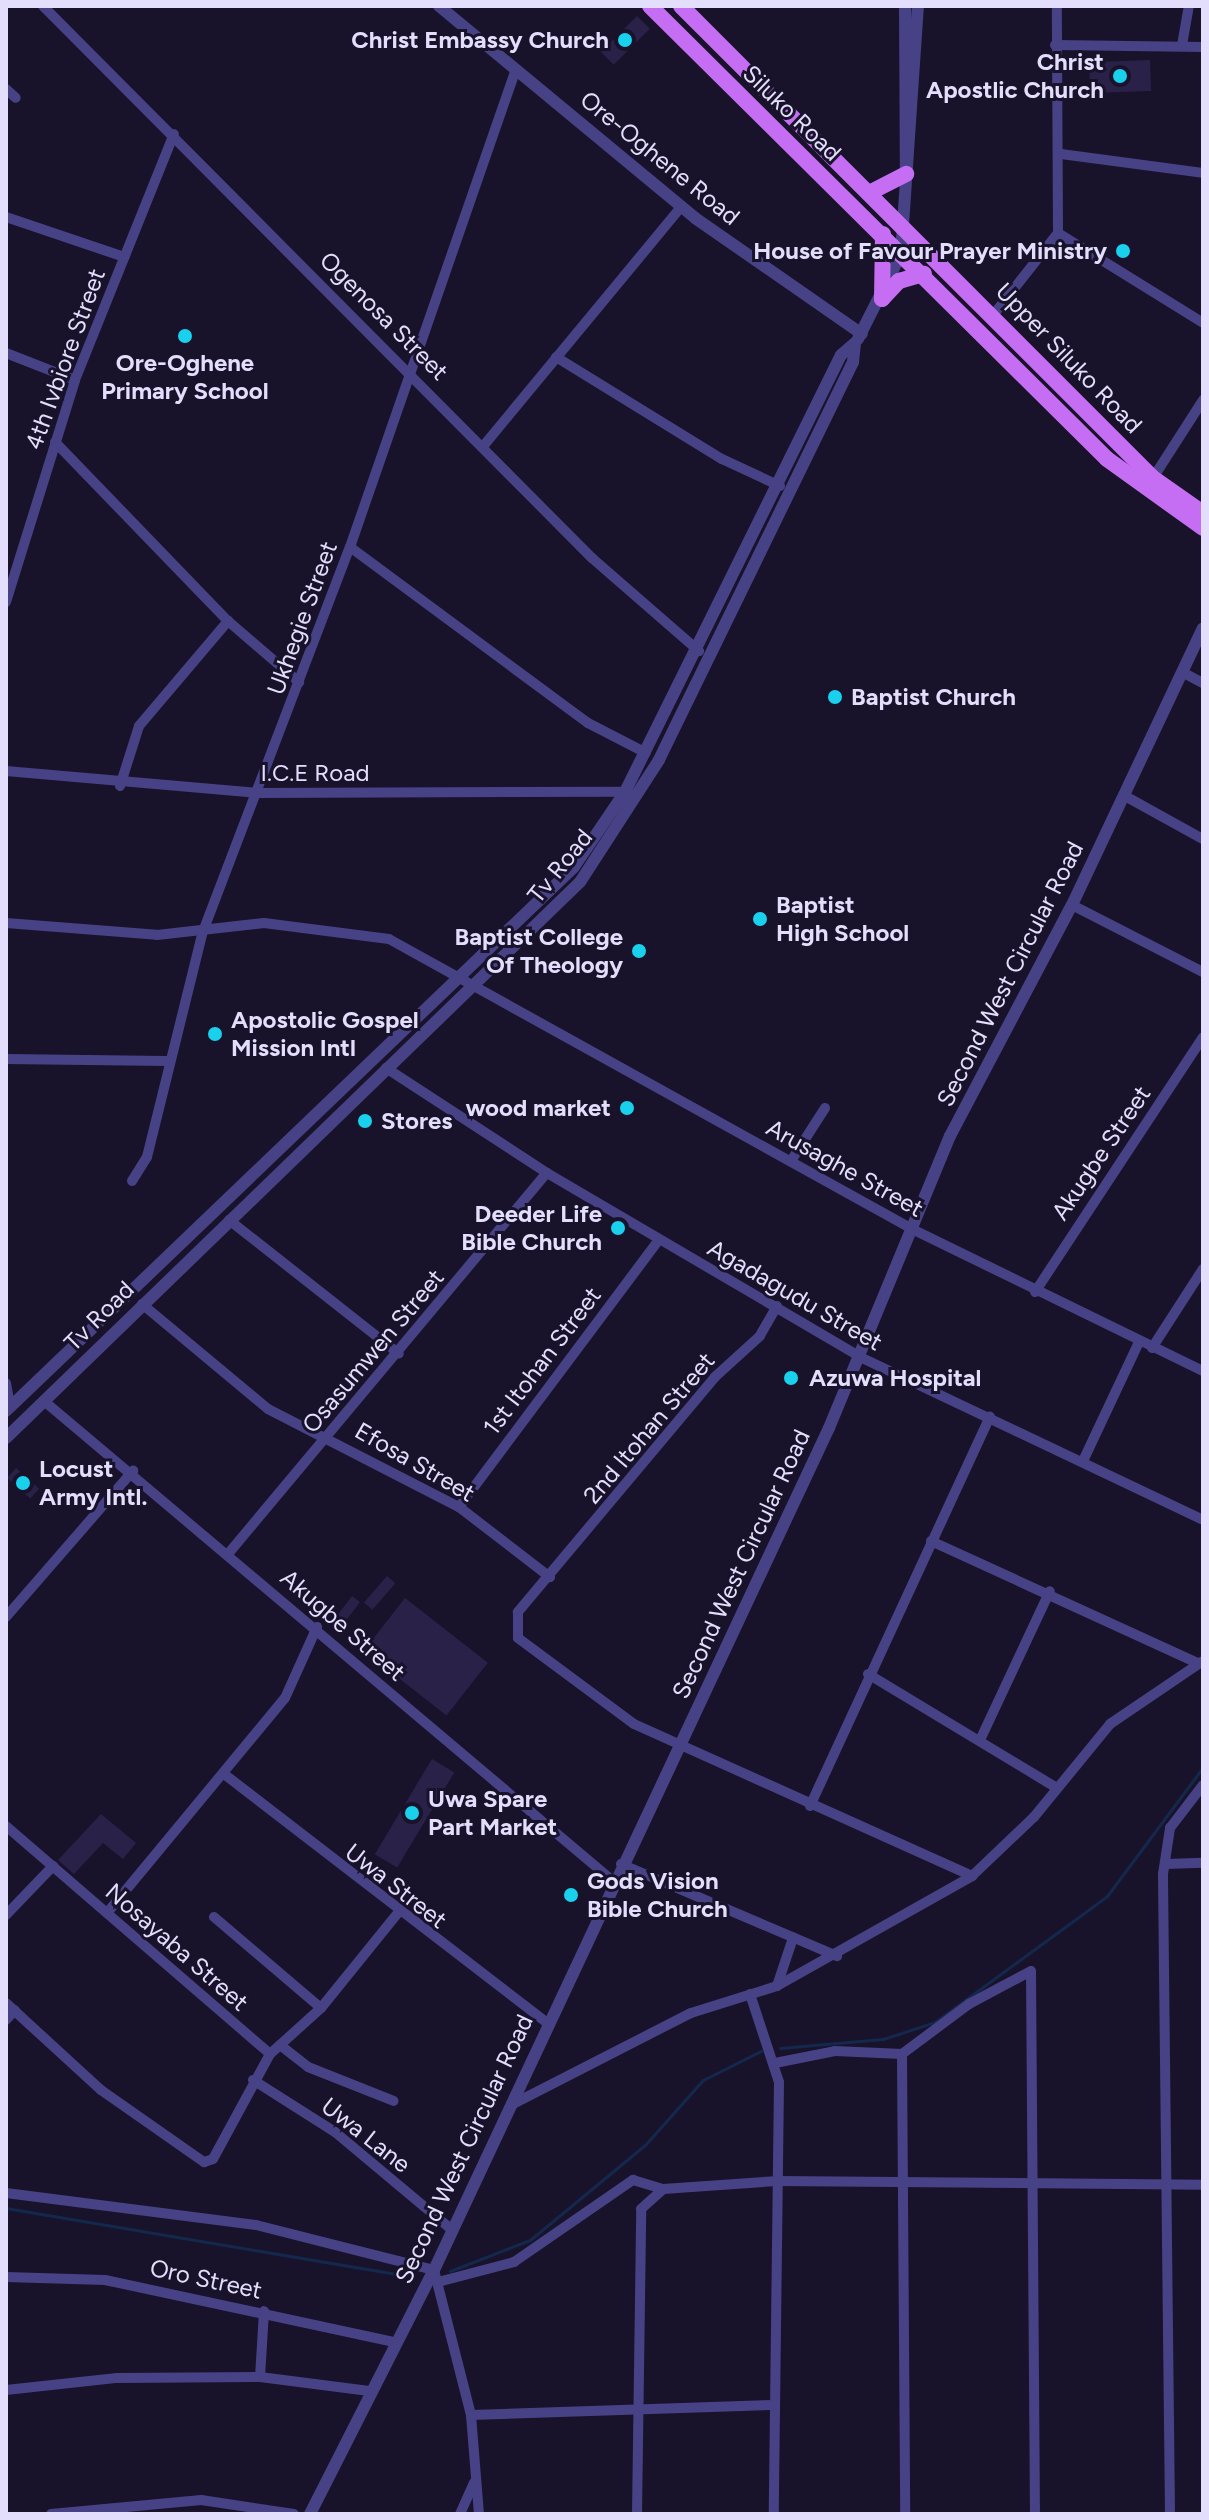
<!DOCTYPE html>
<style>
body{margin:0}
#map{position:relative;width:1209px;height:2520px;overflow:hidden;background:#18132a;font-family:Figtree,sans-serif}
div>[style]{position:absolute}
.stream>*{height:3px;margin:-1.5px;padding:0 1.5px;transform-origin:1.5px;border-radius:1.5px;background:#14284d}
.building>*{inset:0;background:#2a2149;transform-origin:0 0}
.minor>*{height:10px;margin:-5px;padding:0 5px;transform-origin:5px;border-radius:5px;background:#474285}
.tertiary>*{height:12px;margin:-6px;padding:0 6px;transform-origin:6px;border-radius:6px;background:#474285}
.primary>*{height:16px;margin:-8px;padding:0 8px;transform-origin:8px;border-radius:8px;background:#c66ef3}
.dots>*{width:22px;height:22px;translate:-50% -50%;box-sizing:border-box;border:4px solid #18132a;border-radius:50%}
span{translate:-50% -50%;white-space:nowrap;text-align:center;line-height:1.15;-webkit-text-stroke:6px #18132a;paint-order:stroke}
.poi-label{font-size:24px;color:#e3defc;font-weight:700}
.right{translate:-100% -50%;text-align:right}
.left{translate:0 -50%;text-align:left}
.street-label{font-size:24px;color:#e3defc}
.frame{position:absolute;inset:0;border:8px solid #e3defc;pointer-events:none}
</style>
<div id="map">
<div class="stream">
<div style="left:780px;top:2048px;width:103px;rotate:-5deg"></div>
<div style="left:883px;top:2039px;width:55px;rotate:-18.1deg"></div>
<div style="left:935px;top:2022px;width:213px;rotate:-36.2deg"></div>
<div style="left:1107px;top:1896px;width:161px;rotate:-53.3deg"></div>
<div style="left:6px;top:2208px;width:414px;rotate:9.6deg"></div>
<div style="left:450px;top:2271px;width:86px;rotate:-21.2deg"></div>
<div style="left:530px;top:2240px;width:149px;rotate:-39.6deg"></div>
<div style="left:645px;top:2145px;width:87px;rotate:-48.3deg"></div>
<div style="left:703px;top:2080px;width:65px;rotate:-26.6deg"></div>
</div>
<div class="building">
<div style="left:637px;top:16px;width:18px;height:51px;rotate:45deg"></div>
<div style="left:1150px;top:60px;width:31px;height:61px;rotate:88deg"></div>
<div style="left:16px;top:1468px;width:31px;height:13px;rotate:42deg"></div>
<div style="left:387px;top:1576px;width:11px;height:35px;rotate:41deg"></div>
<div style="left:352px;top:1596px;width:10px;height:35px;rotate:37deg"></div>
<div style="left:405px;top:1598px;width:105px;height:67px;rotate:38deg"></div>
<div style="left:432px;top:1759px;width:26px;height:111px;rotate:31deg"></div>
<div style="clip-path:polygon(101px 1814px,136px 1843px,123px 1859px,103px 1843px,74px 1874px,58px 1860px)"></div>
</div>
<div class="minor">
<div style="left:43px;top:6px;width:779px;rotate:45.16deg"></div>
<div style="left:592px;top:558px;width:142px;rotate:41deg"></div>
<div style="left:1055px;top:45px;width:148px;rotate:0.8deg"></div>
<div style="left:1182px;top:45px;width:40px;rotate:-80deg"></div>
<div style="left:6px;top:89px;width:13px;rotate:42deg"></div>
<div style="left:1061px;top:154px;width:143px;rotate:7.6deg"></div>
<div style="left:6px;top:217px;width:125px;rotate:18.7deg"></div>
<div style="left:1058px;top:233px;width:171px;rotate:31.8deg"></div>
<div style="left:994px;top:314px;width:103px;rotate:-51.7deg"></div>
<div style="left:1058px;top:233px;width:227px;rotate:-90.3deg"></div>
<div style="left:6px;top:353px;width:74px;rotate:21.4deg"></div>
<div style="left:556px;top:357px;width:195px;rotate:31.6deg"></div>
<div style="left:722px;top:459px;width:64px;rotate:25deg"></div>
<div style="left:55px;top:442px;width:249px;rotate:46deg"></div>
<div style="left:228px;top:621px;width:94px;rotate:40.7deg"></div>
<div style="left:485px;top:444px;width:308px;rotate:-50.4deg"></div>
<div style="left:1153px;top:478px;width:93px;rotate:-57.3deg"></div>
<div style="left:350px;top:547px;width:296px;rotate:36.5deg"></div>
<div style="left:588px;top:723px;width:65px;rotate:27.3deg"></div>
<div style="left:6px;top:602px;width:232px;rotate:-72.7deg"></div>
<div style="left:75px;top:380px;width:265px;rotate:-68.1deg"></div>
<div style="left:1182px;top:672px;width:24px;rotate:28deg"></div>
<div style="left:6px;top:771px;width:251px;rotate:5deg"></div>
<div style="left:256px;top:793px;width:369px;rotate:-0.2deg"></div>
<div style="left:120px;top:786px;width:63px;rotate:-72.4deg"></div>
<div style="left:139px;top:726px;width:138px;rotate:-49.7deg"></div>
<div style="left:1125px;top:796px;width:89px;rotate:28.9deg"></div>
<div style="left:1072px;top:905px;width:147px;rotate:27.1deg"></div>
<div style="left:6px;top:923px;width:151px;rotate:4.5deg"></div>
<div style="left:157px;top:935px;width:108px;rotate:-6.4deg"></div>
<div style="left:264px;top:923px;width:126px;rotate:7.3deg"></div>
<div style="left:389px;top:939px;width:600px;rotate:29deg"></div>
<div style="left:914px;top:1230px;width:322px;rotate:26deg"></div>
<div style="left:6px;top:1059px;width:161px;rotate:0.7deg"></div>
<div style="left:386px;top:1068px;width:192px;rotate:33.1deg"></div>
<div style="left:547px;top:1173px;width:363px;rotate:30.4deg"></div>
<div style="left:860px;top:1357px;width:380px;rotate:25.4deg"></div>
<div style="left:791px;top:1161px;width:63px;rotate:-57.3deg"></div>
<div style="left:132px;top:1181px;width:28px;rotate:-58deg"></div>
<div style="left:147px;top:1157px;width:230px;rotate:-76.1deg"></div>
<div style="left:202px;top:934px;width:414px;rotate:-69.1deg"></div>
<div style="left:350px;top:547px;width:506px;rotate:-70.85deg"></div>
<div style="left:229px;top:1220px;width:216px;rotate:38.2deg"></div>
<div style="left:1035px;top:1292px;width:305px;rotate:-56.6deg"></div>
<div style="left:142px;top:1304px;width:164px;rotate:39.8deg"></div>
<div style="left:268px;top:1409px;width:215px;rotate:27.2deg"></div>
<div style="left:459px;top:1507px;width:115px;rotate:37.6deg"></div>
<div style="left:777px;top:1306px;width:34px;rotate:120deg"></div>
<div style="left:760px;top:1336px;width:61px;rotate:137.7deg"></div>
<div style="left:715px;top:1377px;width:307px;rotate:130deg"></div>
<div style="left:518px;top:1612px;width:26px;rotate:90deg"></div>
<div style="left:518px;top:1638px;width:144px;rotate:36.6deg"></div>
<div style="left:634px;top:1724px;width:371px;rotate:24.2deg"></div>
<div style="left:1152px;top:1348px;width:94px;rotate:-57.2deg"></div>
<div style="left:6px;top:1383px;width:23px;rotate:80deg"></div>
<div style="left:44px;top:1401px;width:744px;rotate:40.15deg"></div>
<div style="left:1083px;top:1461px;width:132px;rotate:-64.8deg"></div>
<div style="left:459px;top:1507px;width:334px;rotate:-53.2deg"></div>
<div style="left:931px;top:1541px;width:294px;rotate:24.6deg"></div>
<div style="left:228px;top:1554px;width:497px;rotate:-50.1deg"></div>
<div style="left:6px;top:1617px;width:194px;rotate:-49deg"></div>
<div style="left:868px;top:1674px;width:218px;rotate:31.1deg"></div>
<div style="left:981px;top:1738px;width:162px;rotate:-64.9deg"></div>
<div style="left:224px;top:1774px;width:408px;rotate:37.6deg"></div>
<div style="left:810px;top:1806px;width:429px;rotate:-65.2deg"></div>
<div style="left:6px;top:1826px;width:349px;rotate:40.8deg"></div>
<div style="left:270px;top:2054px;width:69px;rotate:-42deg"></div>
<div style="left:321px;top:2008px;width:121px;rotate:-51deg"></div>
<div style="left:621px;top:1864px;width:235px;rotate:23.1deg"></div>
<div style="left:1166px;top:1864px;width:37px;rotate:-2deg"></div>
<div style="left:107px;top:1913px;width:279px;rotate:-50.4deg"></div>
<div style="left:285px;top:1698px;width:78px;rotate:-65.7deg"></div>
<div style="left:6px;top:1915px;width:68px;rotate:-46.2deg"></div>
<div style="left:214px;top:1917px;width:140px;rotate:40.4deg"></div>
<div style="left:777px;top:1986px;width:51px;rotate:-71.6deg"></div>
<div style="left:750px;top:1994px;width:93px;rotate:71.8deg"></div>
<div style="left:779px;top:2082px;width:432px;rotate:90.7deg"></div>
<div style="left:6px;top:2003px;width:129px;rotate:42.5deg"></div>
<div style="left:101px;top:2090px;width:126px;rotate:35deg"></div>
<div style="left:204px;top:2162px;width:9px;rotate:-18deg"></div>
<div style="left:213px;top:2159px;width:119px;rotate:-61.5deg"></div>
<div style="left:6px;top:2020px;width:13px;rotate:-48deg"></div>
<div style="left:280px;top:2045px;width:36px;rotate:38deg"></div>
<div style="left:308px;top:2067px;width:92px;rotate:21.6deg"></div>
<div style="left:902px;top:2054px;width:460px;rotate:89.6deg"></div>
<div style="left:775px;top:2063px;width:61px;rotate:-11.3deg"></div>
<div style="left:835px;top:2051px;width:67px;rotate:2.6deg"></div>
<div style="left:902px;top:2054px;width:84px;rotate:-36.7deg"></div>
<div style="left:969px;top:2004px;width:70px;rotate:-28deg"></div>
<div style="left:1031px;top:1971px;width:543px;rotate:89.58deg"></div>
<div style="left:253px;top:2080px;width:97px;rotate:32.4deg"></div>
<div style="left:335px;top:2132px;width:151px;rotate:39.9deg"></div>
<div style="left:511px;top:2105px;width:202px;rotate:-27.1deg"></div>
<div style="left:691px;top:2013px;width:90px;rotate:-17.4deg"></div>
<div style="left:777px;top:1986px;width:224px;rotate:-29.4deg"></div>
<div style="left:972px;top:1876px;width:86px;rotate:-43.6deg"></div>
<div style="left:1034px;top:1817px;width:120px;rotate:-50.7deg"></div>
<div style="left:1110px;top:1724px;width:112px;rotate:-34.1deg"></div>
<div style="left:6px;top:2193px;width:252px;rotate:7.3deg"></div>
<div style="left:256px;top:2225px;width:184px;rotate:14.2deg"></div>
<div style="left:434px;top:2270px;width:150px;rotate:75.7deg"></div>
<div style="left:471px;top:2415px;width:99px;rotate:85.4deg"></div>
<div style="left:6px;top:2277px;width:99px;rotate:1.7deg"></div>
<div style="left:105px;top:2280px;width:296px;rotate:12.1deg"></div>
<div style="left:438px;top:2282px;width:79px;rotate:-14.7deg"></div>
<div style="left:514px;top:2262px;width:145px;rotate:-34.6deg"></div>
<div style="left:633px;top:2180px;width:31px;rotate:17deg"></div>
<div style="left:260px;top:2377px;width:66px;rotate:-86.5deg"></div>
<div style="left:6px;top:2390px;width:112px;rotate:-6.2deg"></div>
<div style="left:117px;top:2378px;width:143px;rotate:-0.4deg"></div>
<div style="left:260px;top:2377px;width:110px;rotate:7.3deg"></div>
<div style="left:471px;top:2415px;width:303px;rotate:-1.9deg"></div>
<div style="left:51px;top:2514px;width:151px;rotate:-5.3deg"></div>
<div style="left:201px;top:2500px;width:94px;rotate:8.6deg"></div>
<div style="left:460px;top:2514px;width:34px;rotate:-66deg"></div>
<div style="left:637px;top:2514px;width:305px;rotate:-89.2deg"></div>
<div style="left:641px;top:2209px;width:30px;rotate:-42deg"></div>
<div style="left:663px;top:2189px;width:113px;rotate:-4deg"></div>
<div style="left:776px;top:2181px;width:427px;rotate:0.5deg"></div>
<div style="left:1170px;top:2514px;width:640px;rotate:-90.63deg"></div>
<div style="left:1163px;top:1874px;width:47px;rotate:-81.3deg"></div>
<div style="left:1170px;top:1828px;width:54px;rotate:-52.5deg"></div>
</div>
<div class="tertiary">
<div style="left:439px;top:6px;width:332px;rotate:39.6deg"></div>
<div style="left:695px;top:218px;width:203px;rotate:34.8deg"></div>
<div style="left:905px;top:6px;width:168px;rotate:89.7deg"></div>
<div style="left:858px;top:339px;width:95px;rotate:-63.2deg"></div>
<div style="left:901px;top:254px;width:249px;rotate:-86.1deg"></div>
<div style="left:6px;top:1411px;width:786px;rotate:-43.76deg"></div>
<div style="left:574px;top:867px;width:91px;rotate:-55.8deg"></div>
<div style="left:625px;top:792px;width:487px;rotate:-63.7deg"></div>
<div style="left:841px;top:355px;width:18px;rotate:-41deg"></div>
<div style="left:855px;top:343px;width:19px;rotate:96deg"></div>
<div style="left:853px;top:362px;width:443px;rotate:116deg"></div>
<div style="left:659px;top:760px;width:145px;rotate:122.9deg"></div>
<div style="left:580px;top:882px;width:799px;rotate:135.91deg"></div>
<div style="left:310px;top:2514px;width:274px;rotate:-63.1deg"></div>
<div style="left:434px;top:2270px;width:930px;rotate:-64.87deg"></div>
<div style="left:829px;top:1428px;width:316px;rotate:-67.5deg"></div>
<div style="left:950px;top:1136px;width:261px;rotate:-62.2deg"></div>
<div style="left:1072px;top:905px;width:306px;rotate:-64.7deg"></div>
</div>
<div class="primary">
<div style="left:650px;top:6px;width:643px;rotate:44.75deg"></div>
<div style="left:1107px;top:459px;width:118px;rotate:35.7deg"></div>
<div style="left:681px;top:6px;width:668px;rotate:45deg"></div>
<div style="left:1153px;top:478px;width:61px;rotate:35deg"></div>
<div style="left:869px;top:193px;width:42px;rotate:-27.2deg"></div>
<div style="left:882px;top:299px;width:65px;rotate:-89.1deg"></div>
<div style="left:882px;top:299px;width:25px;rotate:-47deg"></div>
<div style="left:899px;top:281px;width:26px;rotate:-16deg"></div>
</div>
<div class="dots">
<div style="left:625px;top:40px;background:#1ad1ed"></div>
<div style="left:1120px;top:76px;background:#1ad1ed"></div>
<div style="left:1123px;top:251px;background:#1ad1ed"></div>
<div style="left:185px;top:336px;background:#1ad1ed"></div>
<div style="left:835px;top:697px;background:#1ad1ed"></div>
<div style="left:760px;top:919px;background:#1ad1ed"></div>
<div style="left:639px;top:951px;background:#1ad1ed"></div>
<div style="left:215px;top:1034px;background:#1ad1ed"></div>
<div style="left:627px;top:1108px;background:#1ad1ed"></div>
<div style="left:365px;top:1121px;background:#1ad1ed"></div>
<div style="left:618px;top:1228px;background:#1ad1ed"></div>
<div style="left:791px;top:1378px;background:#1ad1ed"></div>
<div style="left:23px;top:1483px;background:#1ad1ed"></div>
<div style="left:412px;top:1813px;background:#1ad1ed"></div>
<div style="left:571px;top:1895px;background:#1ad1ed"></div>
</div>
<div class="poi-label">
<span class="right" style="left:609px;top:40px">Christ Embassy Church</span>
<span class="right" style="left:1104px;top:76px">Christ<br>Apostlic Church</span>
<span class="right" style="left:1107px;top:251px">House of Favour Prayer Ministry</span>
<span style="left:185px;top:377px">Ore-Oghene<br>Primary School</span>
<span class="left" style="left:851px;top:697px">Baptist Church</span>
<span class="left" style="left:776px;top:919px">Baptist<br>High School</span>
<span class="right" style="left:623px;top:951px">Baptist College<br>Of Theology</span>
<span class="left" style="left:231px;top:1034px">Apostolic Gospel<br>Mission Intl</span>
<span class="right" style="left:611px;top:1108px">wood market</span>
<span class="left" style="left:381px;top:1121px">Stores</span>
<span class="right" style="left:602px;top:1228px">Deeder Life<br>Bible Church</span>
<span class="left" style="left:809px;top:1378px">Azuwa Hospital</span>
<span class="left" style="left:39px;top:1483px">Locust<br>Army Intl.</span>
<span class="left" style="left:428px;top:1813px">Uwa Spare<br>Part Market</span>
<span class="left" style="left:587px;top:1895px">Gods Vision<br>Bible Church</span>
</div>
<div class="street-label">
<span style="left:792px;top:113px;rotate:44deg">Siluko Road</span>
<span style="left:660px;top:158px;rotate:39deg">Ore-Oghene Road</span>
<span style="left:384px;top:316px;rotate:45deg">Ogenosa Street</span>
<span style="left:1069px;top:358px;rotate:46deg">Upper Siluko Road</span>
<span style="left:65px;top:359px;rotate:-70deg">4th Ivbiore Street</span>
<span style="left:302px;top:618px;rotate:-70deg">Ukhegie Street</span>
<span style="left:315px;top:773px">I.C.E Road</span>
<span style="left:560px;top:866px;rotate:-51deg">Tv Road</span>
<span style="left:1010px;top:974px;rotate:-63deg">Second West Circular Road</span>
<span style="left:1101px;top:1153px;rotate:-56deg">Akugbe Street</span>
<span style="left:845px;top:1168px;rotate:29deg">Arusaghe Street</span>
<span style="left:795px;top:1295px;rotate:30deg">Agadagudu Street</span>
<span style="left:99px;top:1316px;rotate:-45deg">Tv Road</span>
<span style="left:373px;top:1351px;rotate:-50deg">Osasumwen Street</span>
<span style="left:542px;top:1361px;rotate:-53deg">1st Itohan Street</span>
<span style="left:649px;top:1428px;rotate:-50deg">2nd Itohan Street</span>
<span style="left:415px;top:1462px;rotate:30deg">Efosa Street</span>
<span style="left:741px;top:1564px;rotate:-65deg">Second West Circular Road</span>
<span style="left:343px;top:1625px;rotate:41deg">Akugbe Street</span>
<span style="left:396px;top:1886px;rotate:38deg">Uwa Street</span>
<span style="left:177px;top:1947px;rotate:41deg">Nosayaba Street</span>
<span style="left:366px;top:2135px;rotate:38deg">Uwa Lane</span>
<span style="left:464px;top:2149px;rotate:-65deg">Second West Circular Road</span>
<span style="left:206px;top:2279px;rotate:12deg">Oro Street</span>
</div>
<div class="frame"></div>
</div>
